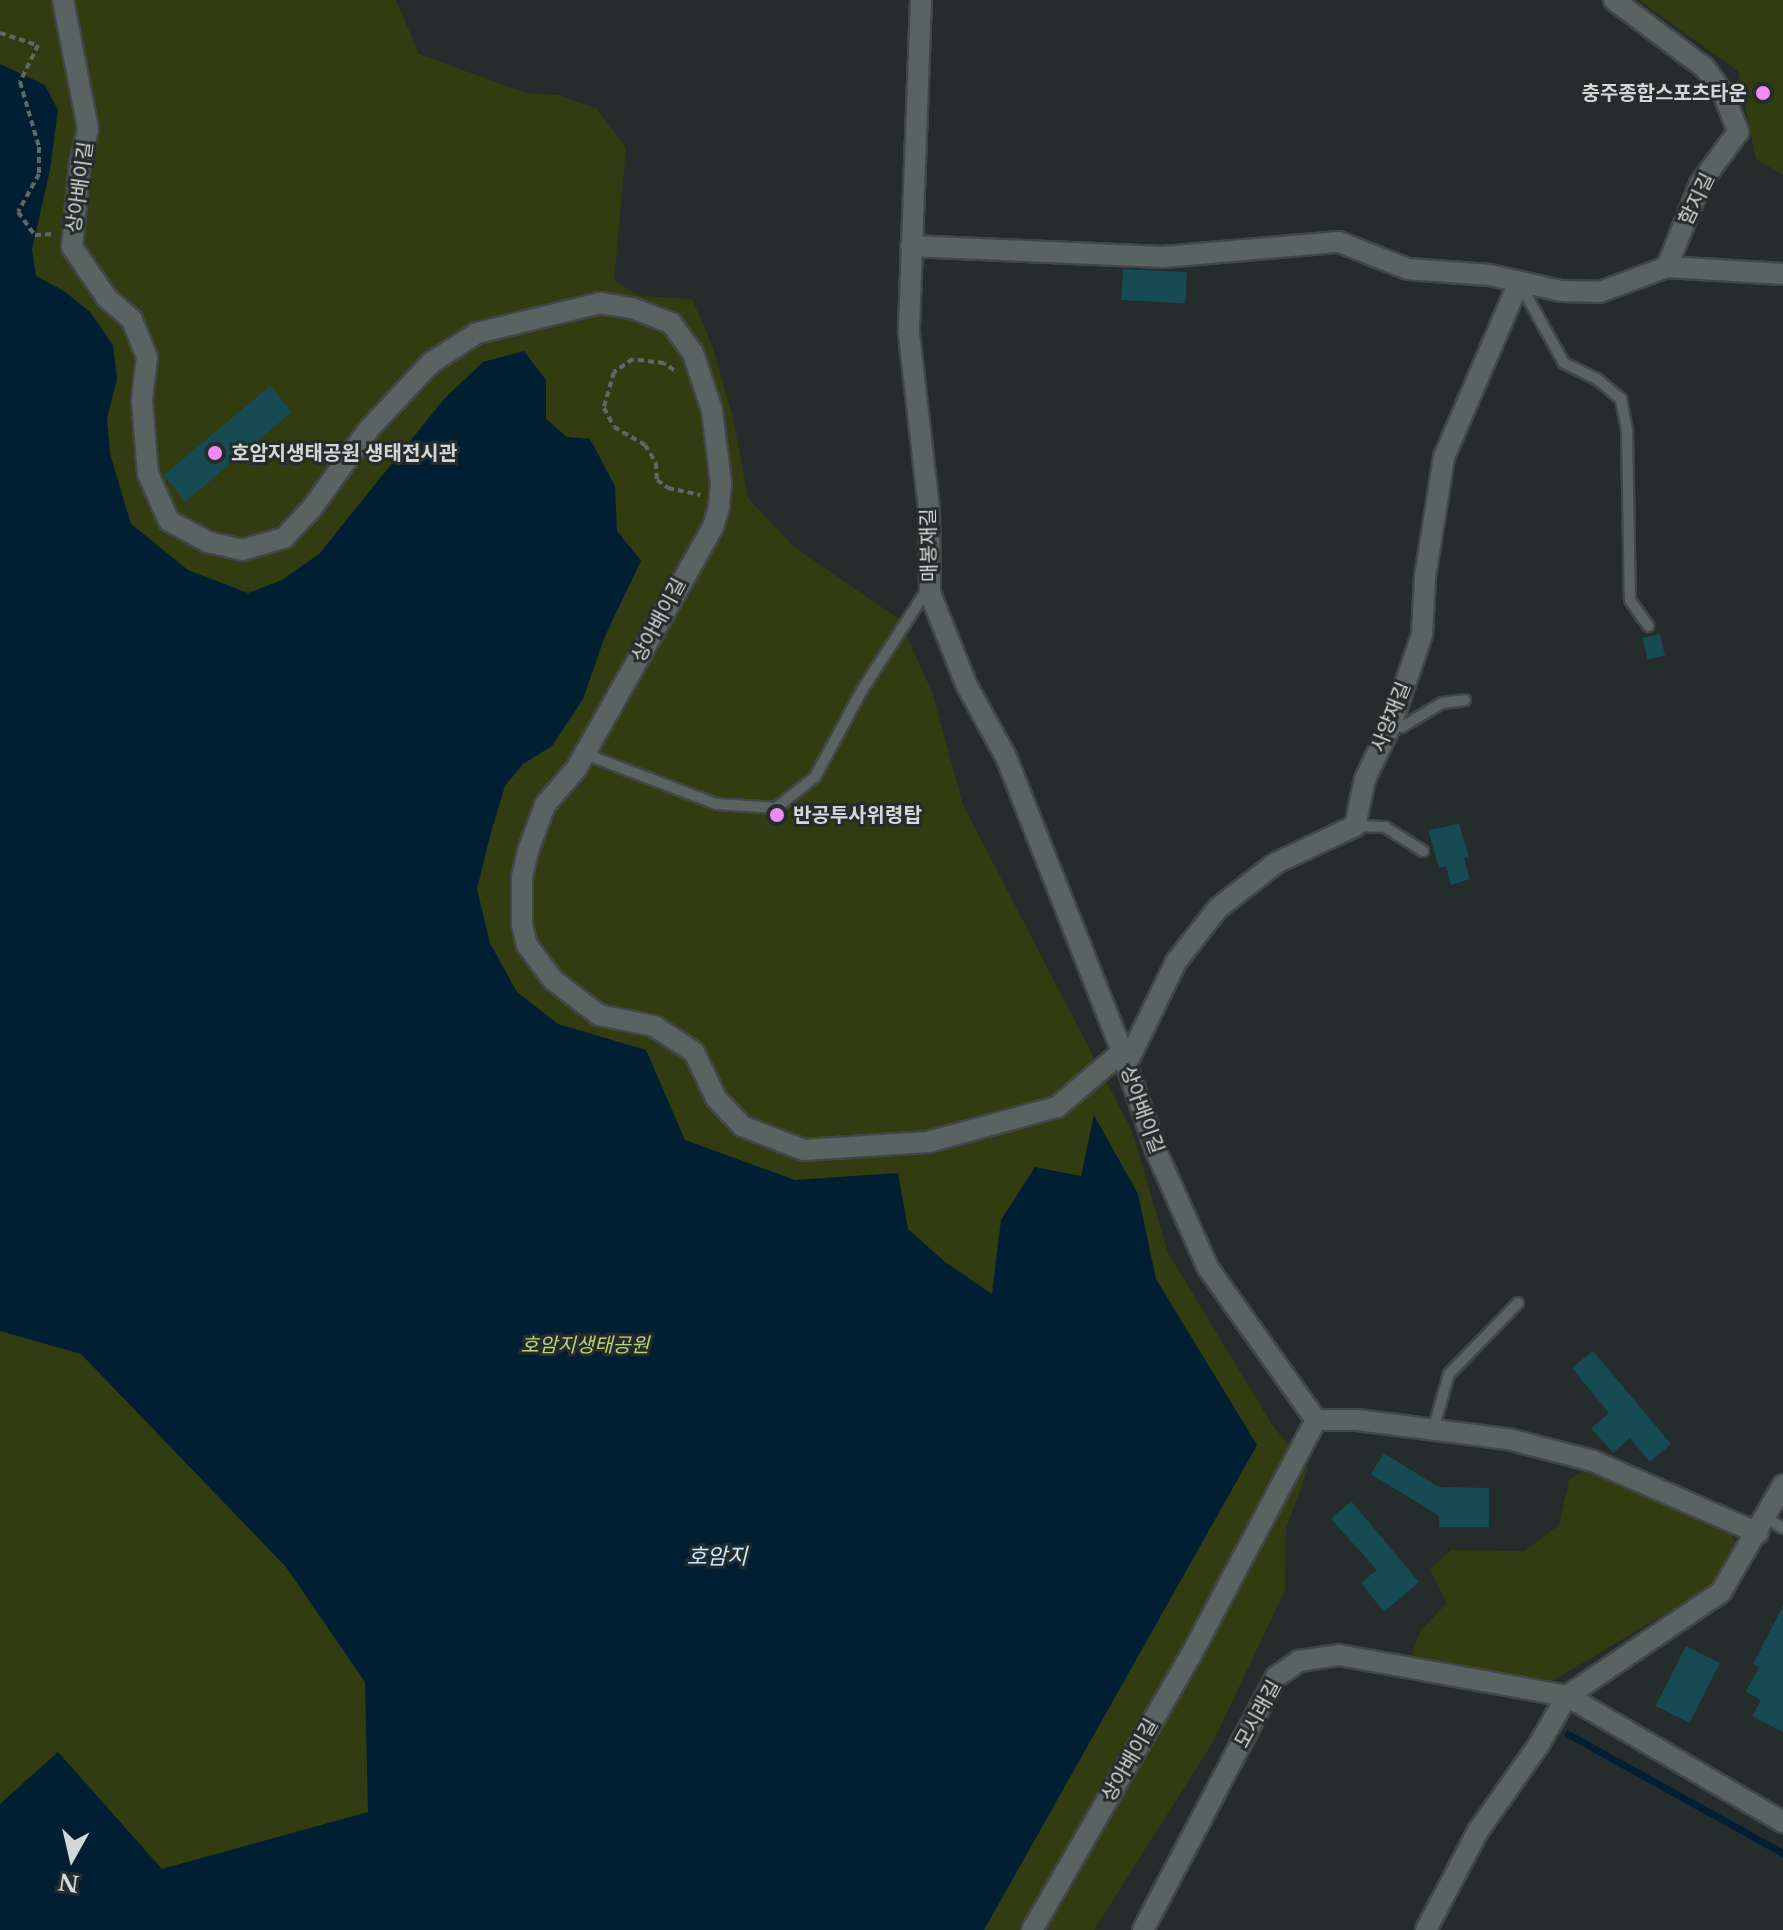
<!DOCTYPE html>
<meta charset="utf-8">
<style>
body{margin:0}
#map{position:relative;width:1783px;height:1930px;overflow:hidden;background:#242d2b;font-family:"Libre Baskerville","Noto Sans KR",serif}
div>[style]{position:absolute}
.green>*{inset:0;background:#313c10}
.water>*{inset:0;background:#001f33}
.stream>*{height:7px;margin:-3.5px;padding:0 3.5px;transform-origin:3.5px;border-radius:3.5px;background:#001f33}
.building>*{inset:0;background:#164b53;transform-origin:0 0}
.path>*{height:4px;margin-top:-2px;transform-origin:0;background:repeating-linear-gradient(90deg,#606867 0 6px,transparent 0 10px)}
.roads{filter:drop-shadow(2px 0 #404847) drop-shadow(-2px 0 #404847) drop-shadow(0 2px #404847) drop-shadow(0 -2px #404847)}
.lane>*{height:10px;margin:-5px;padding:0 5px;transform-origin:5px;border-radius:5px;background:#596462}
.street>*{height:20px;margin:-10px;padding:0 10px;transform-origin:10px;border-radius:10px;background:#596462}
.dots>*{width:22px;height:22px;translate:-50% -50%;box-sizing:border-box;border:4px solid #242d2b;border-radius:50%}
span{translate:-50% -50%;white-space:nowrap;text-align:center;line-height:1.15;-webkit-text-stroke:6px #242d2b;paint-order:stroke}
.poi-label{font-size:20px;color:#d2d8d7;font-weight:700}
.right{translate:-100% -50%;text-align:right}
.left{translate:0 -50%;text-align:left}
.street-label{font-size:20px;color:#d2d8d7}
.park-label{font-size:20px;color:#b8d275;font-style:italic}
.water-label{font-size:22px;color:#c4e7ff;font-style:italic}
.north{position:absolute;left:32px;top:1818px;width:80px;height:80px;-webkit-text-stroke:6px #242d2b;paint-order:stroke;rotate:188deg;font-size:22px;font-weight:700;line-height:32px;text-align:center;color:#d2d8d7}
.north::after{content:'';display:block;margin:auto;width:28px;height:36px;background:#d2d8d7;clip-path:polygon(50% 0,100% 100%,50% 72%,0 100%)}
</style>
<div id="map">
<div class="green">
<div style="clip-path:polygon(0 0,396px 0,419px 54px,526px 93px,558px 95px,597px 109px,626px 148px,614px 280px,639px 296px,692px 299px,712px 345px,733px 418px,748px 498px,794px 547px,899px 619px,932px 692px,963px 805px,1132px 1131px,1168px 1253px,1273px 1426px,1308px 1469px,1286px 1528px,1285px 1590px,1213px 1742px,1094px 1930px,0 1930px)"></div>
<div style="clip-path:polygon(1639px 0,1783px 0,1783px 175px,1756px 159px,1738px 71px)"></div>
<div style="clip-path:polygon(1584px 1470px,1731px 1530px,1735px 1544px,1715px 1584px,1549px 1683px,1411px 1658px,1420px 1631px,1447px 1603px,1430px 1570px,1451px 1550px,1524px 1551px,1559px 1525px,1569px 1480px)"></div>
</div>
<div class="water">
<div style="clip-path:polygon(0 64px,45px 85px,58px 110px,50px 170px,32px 249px,36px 276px,64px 291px,90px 312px,113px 345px,117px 379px,107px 418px,110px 454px,131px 524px,188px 570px,248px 593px,282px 580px,319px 554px,444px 399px,483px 362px,524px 351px,546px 380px,546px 419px,567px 437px,590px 439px,615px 486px,617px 531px,641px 561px,605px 636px,583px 699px,552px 746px,523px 764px,505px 786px,491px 832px,477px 889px,490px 943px,517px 992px,558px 1024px,646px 1050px,685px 1140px,795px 1180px,898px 1173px,908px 1229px,945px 1262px,992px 1294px,1001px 1220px,1035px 1167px,1081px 1176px,1094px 1115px,1138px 1194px,1156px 1279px,1257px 1445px,984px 1930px,0 1930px,0 1804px,58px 1752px,162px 1869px,368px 1812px,365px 1682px,286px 1567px,81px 1354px,0 1331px)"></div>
</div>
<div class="stream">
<div style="left:1568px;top:1734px;width:246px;rotate:29deg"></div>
</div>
<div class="building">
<div style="left:1123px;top:269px;width:64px;height:31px;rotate:3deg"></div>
<div style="left:270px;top:386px;width:34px;height:139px;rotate:50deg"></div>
<div style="left:1660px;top:634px;width:22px;height:18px;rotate:77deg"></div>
<div style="clip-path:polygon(1459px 824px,1469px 857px,1464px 858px,1470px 879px,1451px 885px,1446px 866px,1439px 868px,1428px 830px)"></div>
<div style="clip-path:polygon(1593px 1351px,1671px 1444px,1650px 1462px,1630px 1438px,1613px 1453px,1591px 1428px,1609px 1413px,1572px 1368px)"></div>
<div style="clip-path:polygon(1384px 1453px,1438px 1487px,1489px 1488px,1489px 1527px,1439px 1527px,1439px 1516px,1371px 1474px)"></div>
<div style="clip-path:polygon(1351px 1501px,1419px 1582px,1384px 1612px,1361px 1583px,1377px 1570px,1331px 1519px)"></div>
<div style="clip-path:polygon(1783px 1606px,1783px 1732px,1752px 1716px,1761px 1700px,1746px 1692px,1759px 1667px,1753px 1664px)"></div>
<div style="left:1686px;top:1646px;width:38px;height:67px;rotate:27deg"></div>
</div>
<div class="path">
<div style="left:0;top:33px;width:40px;rotate:18deg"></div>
<div style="left:38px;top:45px;width:41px;rotate:115.9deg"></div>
<div style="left:20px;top:82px;width:68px;rotate:73.7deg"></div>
<div style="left:39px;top:147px;width:27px;rotate:90deg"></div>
<div style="left:39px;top:174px;width:43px;rotate:118.9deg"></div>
<div style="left:18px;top:212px;width:29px;rotate:54deg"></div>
<div style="left:35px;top:235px;width:18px;rotate:-3deg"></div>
<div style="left:674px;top:370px;width:12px;rotate:-145deg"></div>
<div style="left:664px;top:363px;width:31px;rotate:-173deg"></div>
<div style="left:633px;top:359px;width:23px;rotate:146deg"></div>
<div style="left:614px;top:372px;width:37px;rotate:106deg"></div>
<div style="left:604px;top:408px;width:21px;rotate:62deg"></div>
<div style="left:614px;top:427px;width:36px;rotate:30deg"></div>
<div style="left:645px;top:445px;width:21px;rotate:59deg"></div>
<div style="left:656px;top:463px;width:17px;rotate:87deg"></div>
<div style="left:657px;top:480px;width:14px;rotate:36deg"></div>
<div style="left:668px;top:488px;width:33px;rotate:12deg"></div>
</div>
<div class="roads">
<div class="lane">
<div style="left:1520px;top:284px;width:90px;rotate:60.9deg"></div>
<div style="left:1564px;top:363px;width:37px;rotate:26deg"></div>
<div style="left:1597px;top:379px;width:31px;rotate:40deg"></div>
<div style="left:1621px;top:399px;width:33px;rotate:79deg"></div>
<div style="left:1627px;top:431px;width:169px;rotate:89deg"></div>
<div style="left:1630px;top:600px;width:32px;rotate:55deg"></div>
<div style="left:1391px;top:725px;width:11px;rotate:10deg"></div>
<div style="left:1402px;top:727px;width:47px;rotate:-31deg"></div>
<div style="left:1442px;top:703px;width:23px;rotate:-7deg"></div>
<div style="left:585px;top:754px;width:140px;rotate:20.9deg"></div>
<div style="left:716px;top:804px;width:60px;rotate:3.8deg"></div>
<div style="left:776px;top:808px;width:50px;rotate:-38.5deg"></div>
<div style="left:815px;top:777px;width:99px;rotate:-61.6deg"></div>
<div style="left:862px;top:690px;width:123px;rotate:-57deg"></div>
<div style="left:1355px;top:826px;width:30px;rotate:2deg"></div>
<div style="left:1385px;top:827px;width:45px;rotate:32.3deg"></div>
<div style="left:1433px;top:1430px;width:58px;rotate:-74.1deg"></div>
<div style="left:1449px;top:1374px;width:99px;rotate:-45.8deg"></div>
<div style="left:1765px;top:1518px;width:21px;rotate:29deg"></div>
</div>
<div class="street">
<div style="left:63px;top:0;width:131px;rotate:79deg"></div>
<div style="left:88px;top:129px;width:35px;rotate:103deg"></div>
<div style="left:80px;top:163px;width:84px;rotate:95.4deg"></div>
<div style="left:72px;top:247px;width:62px;rotate:55.5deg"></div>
<div style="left:107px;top:298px;width:33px;rotate:41deg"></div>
<div style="left:132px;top:320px;width:40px;rotate:68deg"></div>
<div style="left:147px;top:357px;width:43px;rotate:96.6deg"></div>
<div style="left:142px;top:400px;width:74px;rotate:85.4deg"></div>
<div style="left:148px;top:474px;width:51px;rotate:65.9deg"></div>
<div style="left:169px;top:521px;width:44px;rotate:28.3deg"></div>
<div style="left:208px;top:542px;width:35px;rotate:13deg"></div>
<div style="left:242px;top:550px;width:44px;rotate:-15.9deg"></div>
<div style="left:284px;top:538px;width:41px;rotate:-47deg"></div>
<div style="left:312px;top:508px;width:96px;rotate:-54.3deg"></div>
<div style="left:368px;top:430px;width:92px;rotate:-46.8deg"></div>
<div style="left:431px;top:363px;width:55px;rotate:-33.1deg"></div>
<div style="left:477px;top:333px;width:127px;rotate:-13.7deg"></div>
<div style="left:600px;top:303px;width:32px;rotate:9deg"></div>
<div style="left:632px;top:308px;width:42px;rotate:21deg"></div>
<div style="left:671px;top:323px;width:37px;rotate:54deg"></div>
<div style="left:693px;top:353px;width:60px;rotate:71.6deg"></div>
<div style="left:712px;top:410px;width:74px;rotate:83deg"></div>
<div style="left:721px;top:483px;width:24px;rotate:95deg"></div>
<div style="left:719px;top:507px;width:21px;rotate:107deg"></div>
<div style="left:713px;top:527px;width:278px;rotate:119.5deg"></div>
<div style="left:576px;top:769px;width:48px;rotate:130.7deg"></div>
<div style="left:545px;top:805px;width:49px;rotate:110.3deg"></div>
<div style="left:528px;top:851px;width:26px;rotate:103deg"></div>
<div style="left:522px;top:876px;width:48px;rotate:90deg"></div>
<div style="left:522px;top:924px;width:22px;rotate:77deg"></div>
<div style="left:527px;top:945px;width:44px;rotate:53.4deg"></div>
<div style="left:553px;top:980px;width:58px;rotate:37.3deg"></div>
<div style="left:599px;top:1015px;width:56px;rotate:11.3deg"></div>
<div style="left:654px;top:1026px;width:48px;rotate:33deg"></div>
<div style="left:694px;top:1052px;width:51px;rotate:64.4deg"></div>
<div style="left:716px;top:1098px;width:38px;rotate:47deg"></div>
<div style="left:742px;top:1126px;width:66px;rotate:21.2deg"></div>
<div style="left:804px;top:1150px;width:124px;rotate:-3.7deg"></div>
<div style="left:928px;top:1142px;width:134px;rotate:-15.2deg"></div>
<div style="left:1057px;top:1107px;width:85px;rotate:-40.2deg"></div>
<div style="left:1122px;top:1052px;width:107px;rotate:70.9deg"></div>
<div style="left:1157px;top:1153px;width:126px;rotate:66.1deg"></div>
<div style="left:1208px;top:1268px;width:186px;rotate:54.6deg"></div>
<div style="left:1316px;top:1420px;width:264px;rotate:118deg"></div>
<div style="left:1192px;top:1653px;width:320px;rotate:120deg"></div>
<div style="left:921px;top:0;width:334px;rotate:92.1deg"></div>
<div style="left:909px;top:334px;width:176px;rotate:83.5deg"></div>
<div style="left:929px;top:509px;width:84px;rotate:89.3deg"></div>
<div style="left:930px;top:593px;width:98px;rotate:68.4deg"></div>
<div style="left:966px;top:684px;width:83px;rotate:61.3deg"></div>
<div style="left:1006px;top:757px;width:317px;rotate:68.5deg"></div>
<div style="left:1614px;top:0;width:114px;rotate:36.8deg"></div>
<div style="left:1705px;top:68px;width:33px;rotate:55deg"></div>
<div style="left:1724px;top:95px;width:40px;rotate:69deg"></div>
<div style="left:1738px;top:132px;width:64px;rotate:126.2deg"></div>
<div style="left:1700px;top:184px;width:89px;rotate:111.7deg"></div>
<div style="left:911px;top:246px;width:252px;rotate:2.5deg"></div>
<div style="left:1163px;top:257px;width:177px;rotate:-4.9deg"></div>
<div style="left:1339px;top:242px;width:74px;rotate:21.4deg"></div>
<div style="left:1408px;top:269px;width:82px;rotate:4.2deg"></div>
<div style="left:1490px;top:275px;width:73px;rotate:12.7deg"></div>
<div style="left:1561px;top:291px;width:39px;rotate:1deg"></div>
<div style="left:1600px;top:292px;width:72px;rotate:-20.5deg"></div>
<div style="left:1667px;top:267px;width:116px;rotate:3.5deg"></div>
<div style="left:1126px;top:1065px;width:114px;rotate:-64.1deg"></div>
<div style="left:1176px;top:962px;width:68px;rotate:-52.1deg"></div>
<div style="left:1218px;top:908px;width:73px;rotate:-37.8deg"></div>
<div style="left:1276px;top:863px;width:87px;rotate:-25.1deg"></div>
<div style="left:1355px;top:826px;width:48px;rotate:-78deg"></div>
<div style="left:1365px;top:779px;width:60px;rotate:-64.3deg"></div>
<div style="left:1391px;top:725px;width:95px;rotate:-71deg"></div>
<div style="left:1422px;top:635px;width:58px;rotate:-87deg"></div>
<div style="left:1425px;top:577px;width:121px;rotate:-81deg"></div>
<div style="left:1444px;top:457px;width:190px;rotate:-66.8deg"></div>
<div style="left:1316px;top:1420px;width:41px"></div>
<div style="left:1357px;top:1420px;width:152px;rotate:7.2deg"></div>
<div style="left:1508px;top:1439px;width:88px;rotate:14.5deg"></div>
<div style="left:1593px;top:1461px;width:180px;rotate:23.6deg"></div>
<div style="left:1143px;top:1930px;width:286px;rotate:-62.3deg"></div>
<div style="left:1276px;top:1677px;width:28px;rotate:-35deg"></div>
<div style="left:1299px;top:1661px;width:40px;rotate:-8.5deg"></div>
<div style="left:1339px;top:1655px;width:232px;rotate:10.2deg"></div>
<div style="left:1567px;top:1696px;width:250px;rotate:30.3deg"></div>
<div style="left:1426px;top:1930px;width:112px;rotate:-62.3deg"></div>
<div style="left:1478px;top:1831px;width:104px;rotate:-54.8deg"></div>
<div style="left:1538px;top:1746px;width:58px;rotate:-59.9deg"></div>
<div style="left:1567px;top:1696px;width:186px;rotate:-34deg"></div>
<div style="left:1721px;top:1592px;width:124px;rotate:-59.9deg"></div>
</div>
</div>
<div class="dots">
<div style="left:1763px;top:93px;background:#f08bf5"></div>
<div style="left:215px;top:453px;background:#f08bf5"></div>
<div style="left:777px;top:815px;background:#f08bf5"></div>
</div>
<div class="poi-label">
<span class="right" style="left:1747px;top:93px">충주종합스포츠타운</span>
<span class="left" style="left:231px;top:453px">호암지생태공원 생태전시관</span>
<span class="left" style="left:793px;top:815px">반공투사위령탑</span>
</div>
<div class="street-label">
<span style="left:80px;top:187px;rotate:-82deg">상아배이길</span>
<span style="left:1697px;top:199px;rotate:-64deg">함지길</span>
<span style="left:929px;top:545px;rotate:-91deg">매봉재길</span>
<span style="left:659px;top:620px;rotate:-62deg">상아배이길</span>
<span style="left:1391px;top:717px;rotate:-68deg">사양재길</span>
<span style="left:1142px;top:1110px;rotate:70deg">상아배이길</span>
<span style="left:1258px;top:1714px;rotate:-61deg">모시래길</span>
<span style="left:1130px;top:1760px;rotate:-60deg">상아배이길</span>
</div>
<div class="park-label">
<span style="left:585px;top:1345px">호암지생태공원</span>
</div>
<div class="water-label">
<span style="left:717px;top:1557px">호암지</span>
</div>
<div class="north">N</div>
</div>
